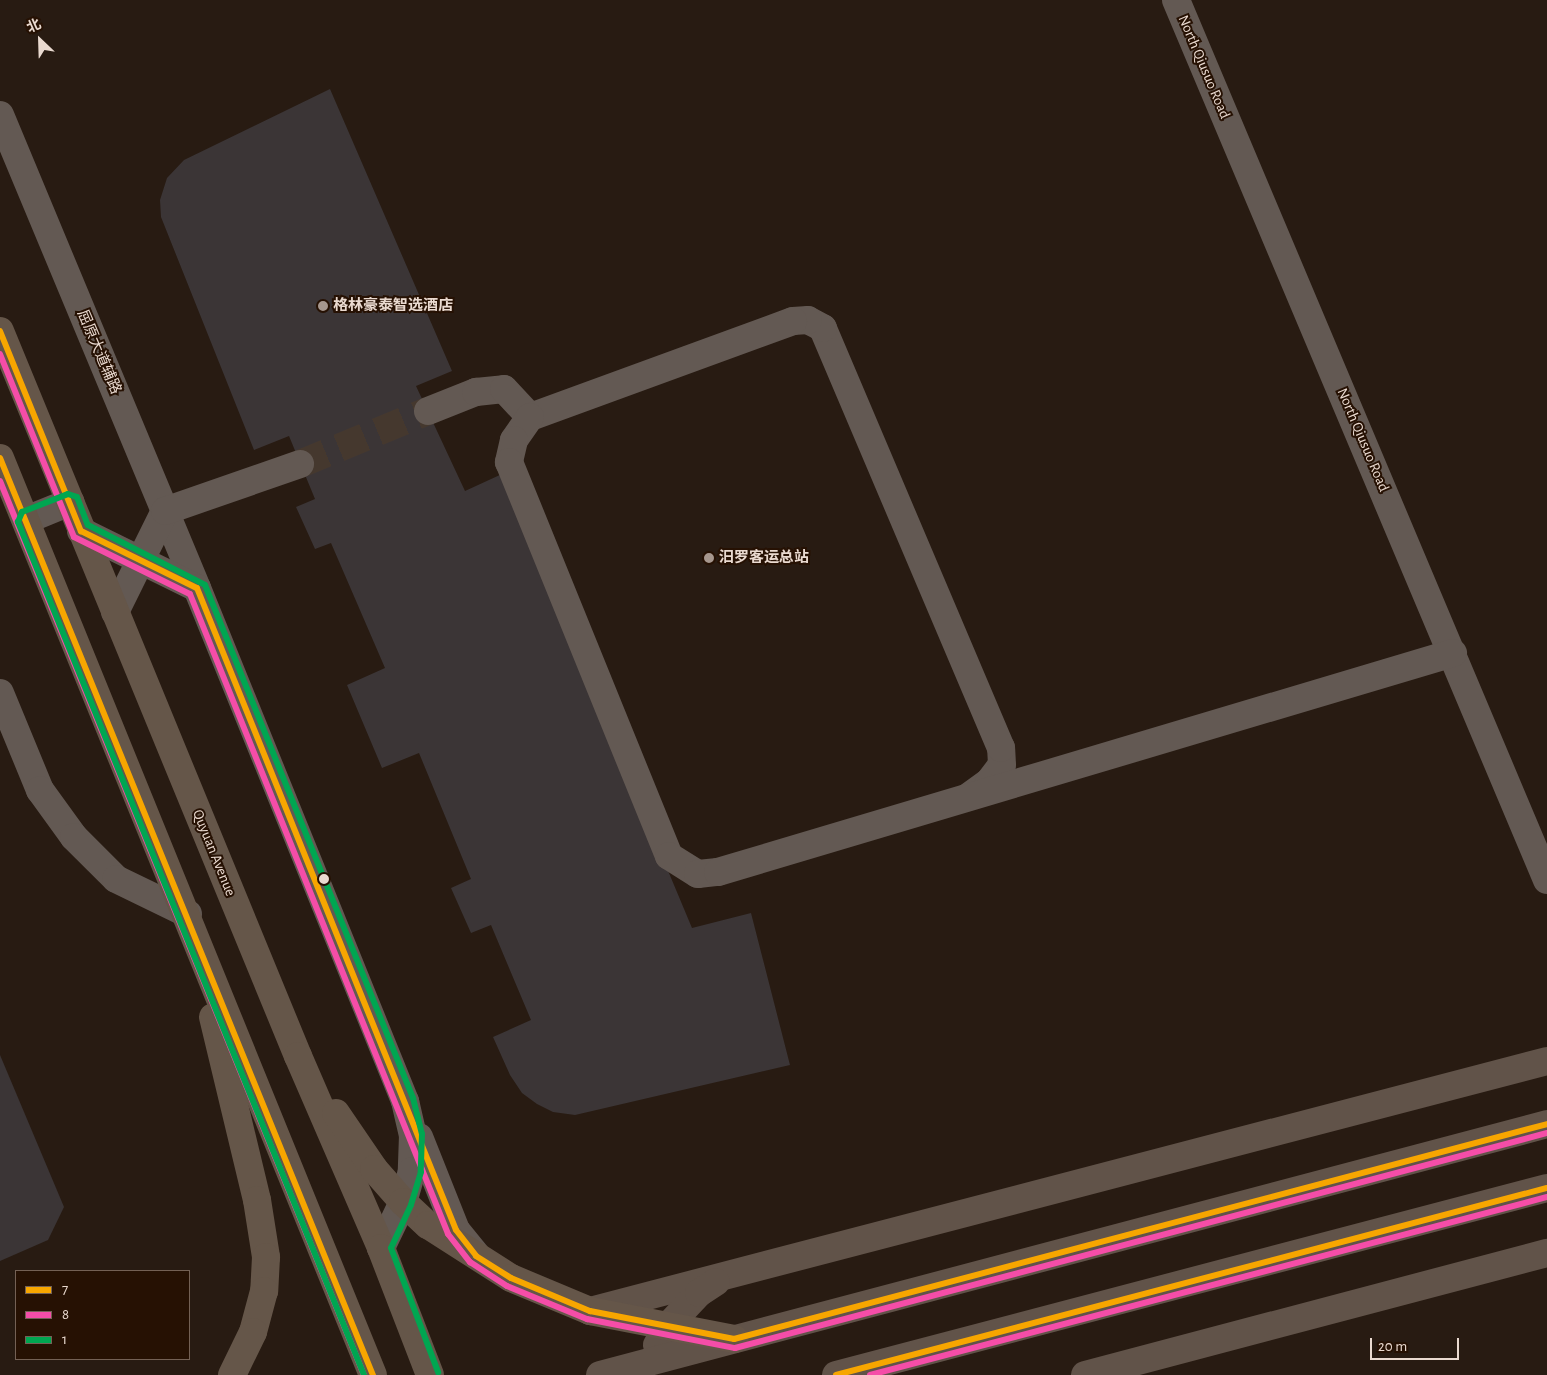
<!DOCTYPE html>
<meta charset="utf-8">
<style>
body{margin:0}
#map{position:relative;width:1547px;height:1375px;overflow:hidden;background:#281b12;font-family:"Alegreya Sans","Noto Sans SC",sans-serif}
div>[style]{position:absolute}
.building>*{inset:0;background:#3b3536}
.minor-tunnel>*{height:28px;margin-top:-14px;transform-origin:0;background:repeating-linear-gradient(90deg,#45382e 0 28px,transparent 0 42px)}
.minor>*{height:28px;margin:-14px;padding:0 14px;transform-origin:14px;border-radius:14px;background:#635953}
.major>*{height:28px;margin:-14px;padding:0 14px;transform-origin:14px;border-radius:14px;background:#615349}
.highway>*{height:28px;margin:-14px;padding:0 14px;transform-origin:14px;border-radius:14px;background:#655649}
.bus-1>*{height:6px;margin:-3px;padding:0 3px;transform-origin:3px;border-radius:3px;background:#f7a600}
.bus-2>*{height:6px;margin:-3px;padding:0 3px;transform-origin:3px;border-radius:3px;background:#f54da8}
.bus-3>*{height:6px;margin:-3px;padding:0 3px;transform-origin:3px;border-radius:3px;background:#00a651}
.dots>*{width:14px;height:14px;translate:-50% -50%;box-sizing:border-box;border:2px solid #261103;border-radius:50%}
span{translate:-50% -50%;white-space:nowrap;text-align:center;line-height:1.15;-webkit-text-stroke:4px #261103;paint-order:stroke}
.street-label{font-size:15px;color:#eadad0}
.poi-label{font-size:15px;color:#eadad0;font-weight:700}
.left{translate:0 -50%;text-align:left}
.legend{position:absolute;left:15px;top:1270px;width:175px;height:90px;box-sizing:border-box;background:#261103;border:1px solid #746155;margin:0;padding:6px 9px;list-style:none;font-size:15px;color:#eadad0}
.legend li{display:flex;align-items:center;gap:10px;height:25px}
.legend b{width:25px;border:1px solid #746155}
.north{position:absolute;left:15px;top:15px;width:50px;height:50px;-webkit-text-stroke:4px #261103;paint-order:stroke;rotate:336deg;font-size:14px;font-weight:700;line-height:20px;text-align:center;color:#eadad0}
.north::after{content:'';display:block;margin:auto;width:18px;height:22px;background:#eadad0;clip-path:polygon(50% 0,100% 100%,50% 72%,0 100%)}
.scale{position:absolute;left:1370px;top:1338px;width:89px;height:22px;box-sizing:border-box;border:2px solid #eadad0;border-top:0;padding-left:6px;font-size:15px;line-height:18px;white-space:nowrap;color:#eadad0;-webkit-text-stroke:4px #261103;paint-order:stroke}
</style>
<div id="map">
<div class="building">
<div style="clip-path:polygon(330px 89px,452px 371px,416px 386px,465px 491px,502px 474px,692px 928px,751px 913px,790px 1065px,575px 1115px,553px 1112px,537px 1104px,522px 1093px,510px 1075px,493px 1037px,531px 1020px,491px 925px,471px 933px,451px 888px,471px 879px,419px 753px,382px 768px,347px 685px,385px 668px,331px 543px,315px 549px,296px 507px,315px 499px,289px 436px,254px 450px,161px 217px,160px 200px,167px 178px,184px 160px)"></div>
<div style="clip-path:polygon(0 1055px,64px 1207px,48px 1240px,0 1261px)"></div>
</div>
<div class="minor-tunnel">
<div style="left:300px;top:464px;width:139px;rotate:-22.5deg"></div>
</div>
<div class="minor">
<div style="left:1176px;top:0;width:955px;rotate:67.14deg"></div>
<div style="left:0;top:115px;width:512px;rotate:67.39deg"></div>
<div style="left:428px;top:411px;width:52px;rotate:-21.6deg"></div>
<div style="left:476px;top:392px;width:28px;rotate:-6deg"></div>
<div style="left:504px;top:389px;width:38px;rotate:47deg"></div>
<div style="left:26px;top:520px;width:48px;rotate:-22.2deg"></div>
<div style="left:81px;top:531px;width:129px;rotate:26.2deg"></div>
<div style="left:197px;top:588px;width:554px;rotate:67.93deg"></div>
<div style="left:405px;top:1101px;width:35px;rotate:77deg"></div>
<div style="left:413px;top:1135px;width:36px;rotate:92deg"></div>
<div style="left:412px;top:1171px;width:32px;rotate:106deg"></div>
<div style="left:403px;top:1202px;width:51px;rotate:115.6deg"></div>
<div style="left:115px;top:612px;width:113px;rotate:-63.7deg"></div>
<div style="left:165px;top:511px;width:143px;rotate:-19.2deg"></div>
<div style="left:0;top:693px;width:105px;rotate:67.6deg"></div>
<div style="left:40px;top:790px;width:58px;rotate:54.1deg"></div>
<div style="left:74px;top:837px;width:59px;rotate:45deg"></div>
<div style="left:116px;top:879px;width:80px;rotate:25.9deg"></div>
<div style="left:968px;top:797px;width:26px;rotate:-36deg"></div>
<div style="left:989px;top:782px;width:21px;rotate:-53deg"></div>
<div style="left:1002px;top:765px;width:17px;rotate:-93deg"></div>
<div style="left:1001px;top:748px;width:456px;rotate:-113deg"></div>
<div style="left:823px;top:328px;width:17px;rotate:-152deg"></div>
<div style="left:808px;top:320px;width:15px;rotate:176deg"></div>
<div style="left:793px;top:321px;width:280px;rotate:159.9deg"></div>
<div style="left:530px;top:417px;width:28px;rotate:125deg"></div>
<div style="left:514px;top:440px;width:23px;rotate:103deg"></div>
<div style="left:509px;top:462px;width:425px;rotate:67.9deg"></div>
<div style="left:669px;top:856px;width:34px;rotate:32deg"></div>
<div style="left:698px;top:874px;width:20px;rotate:-6deg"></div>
<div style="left:718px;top:872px;width:767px;rotate:-16.59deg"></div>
<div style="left:419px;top:1137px;width:100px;rotate:68.3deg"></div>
<div style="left:456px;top:1230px;width:32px;rotate:51deg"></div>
</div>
<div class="major">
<div style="left:590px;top:1311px;width:989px;rotate:-14.64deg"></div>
<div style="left:657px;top:1345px;width:22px;rotate:-60deg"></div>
<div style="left:668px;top:1326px;width:45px;rotate:-46.8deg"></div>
<div style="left:699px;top:1293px;width:20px;rotate:-33deg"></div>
<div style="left:600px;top:1375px;width:980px;rotate:-14.84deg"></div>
<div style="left:836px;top:1375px;width:735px;rotate:-14.74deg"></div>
<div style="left:1085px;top:1375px;width:478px;rotate:-14.8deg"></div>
</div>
<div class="highway">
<div style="left:0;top:331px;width:784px;rotate:67.66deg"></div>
<div style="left:298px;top:1056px;width:209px;rotate:66.6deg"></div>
<div style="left:381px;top:1248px;width:136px;rotate:68.9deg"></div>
<div style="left:0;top:458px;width:990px;rotate:67.87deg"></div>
<div style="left:213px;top:1017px;width:188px;rotate:76.5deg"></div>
<div style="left:257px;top:1200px;width:58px;rotate:81deg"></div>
<div style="left:266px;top:1257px;width:34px;rotate:93deg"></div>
<div style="left:264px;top:1291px;width:42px;rotate:105deg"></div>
<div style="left:253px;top:1332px;width:48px;rotate:116deg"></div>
<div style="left:336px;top:1113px;width:68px;rotate:55.8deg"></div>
<div style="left:374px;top:1169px;width:44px;rotate:48.7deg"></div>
<div style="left:403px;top:1202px;width:34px;rotate:43deg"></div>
<div style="left:428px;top:1225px;width:98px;rotate:32.6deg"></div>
<div style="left:511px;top:1278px;width:86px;rotate:22.7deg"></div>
<div style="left:590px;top:1311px;width:147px;rotate:11deg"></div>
</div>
<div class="bus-1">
<div style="left:0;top:331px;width:216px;rotate:68deg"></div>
<div style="left:81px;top:531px;width:129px;rotate:26.2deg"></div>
<div style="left:197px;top:588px;width:692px;rotate:68.03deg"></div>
<div style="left:456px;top:1230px;width:33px;rotate:52deg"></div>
<div style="left:476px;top:1256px;width:41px;rotate:32.2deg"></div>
<div style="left:511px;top:1278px;width:86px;rotate:22.7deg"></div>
<div style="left:590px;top:1311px;width:147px;rotate:11deg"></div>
<div style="left:734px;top:1339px;width:841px;rotate:-14.81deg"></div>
<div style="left:0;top:458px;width:990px;rotate:67.87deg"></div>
<div style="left:836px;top:1375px;width:735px;rotate:-14.74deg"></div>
</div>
<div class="bus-2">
<div style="left:0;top:354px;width:197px;rotate:68deg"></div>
<div style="left:74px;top:537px;width:129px;rotate:26.2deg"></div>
<div style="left:190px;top:594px;width:690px;rotate:68.04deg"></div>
<div style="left:448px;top:1234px;width:36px;rotate:52deg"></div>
<div style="left:470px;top:1262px;width:44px;rotate:33deg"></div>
<div style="left:507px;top:1286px;width:87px;rotate:22.4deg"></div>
<div style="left:587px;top:1319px;width:151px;rotate:11.1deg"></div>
<div style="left:735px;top:1348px;width:840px;rotate:-14.83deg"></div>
<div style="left:0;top:481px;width:965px;rotate:67.85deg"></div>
<div style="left:870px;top:1375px;width:700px;rotate:-14.73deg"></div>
</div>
<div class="bus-3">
<div style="left:364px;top:1375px;width:921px;rotate:-112.08deg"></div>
<div style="left:18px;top:522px;width:11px;rotate:-68deg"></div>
<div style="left:22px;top:512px;width:49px;rotate:-21.4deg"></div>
<div style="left:68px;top:494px;width:9px;rotate:18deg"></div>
<div style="left:77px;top:497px;width:30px;rotate:69deg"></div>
<div style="left:88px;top:525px;width:131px;rotate:27.1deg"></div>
<div style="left:205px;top:585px;width:554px;rotate:67.93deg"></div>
<div style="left:413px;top:1098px;width:37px;rotate:76deg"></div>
<div style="left:422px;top:1134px;width:38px;rotate:92deg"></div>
<div style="left:421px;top:1172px;width:34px;rotate:107deg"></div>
<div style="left:411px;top:1205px;width:47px;rotate:114.9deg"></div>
<div style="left:391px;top:1248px;width:133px;rotate:69.2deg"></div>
</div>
<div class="dots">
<div style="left:323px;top:306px;background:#a6978e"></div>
<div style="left:709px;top:558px;background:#a6978e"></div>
<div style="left:324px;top:879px;background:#eadad0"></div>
</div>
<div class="street-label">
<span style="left:1204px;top:67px;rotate:67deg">North Qiusuo Road</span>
<span style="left:99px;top:352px;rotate:67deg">屈原大道辅路</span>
<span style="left:1363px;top:440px;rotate:67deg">North Qiusuo Road</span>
<span style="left:214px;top:853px;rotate:68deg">Quyuan Avenue</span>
</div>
<div class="poi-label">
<span class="left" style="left:333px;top:306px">格林豪泰智选酒店</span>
<span class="left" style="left:719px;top:558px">汨罗客运总站</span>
</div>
<ul class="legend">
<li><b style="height:6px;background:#f7a600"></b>7</li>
<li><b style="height:6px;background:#f54da8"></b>8</li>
<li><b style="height:6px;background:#00a651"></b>1</li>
</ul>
<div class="north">北</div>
<div class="scale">20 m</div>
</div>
